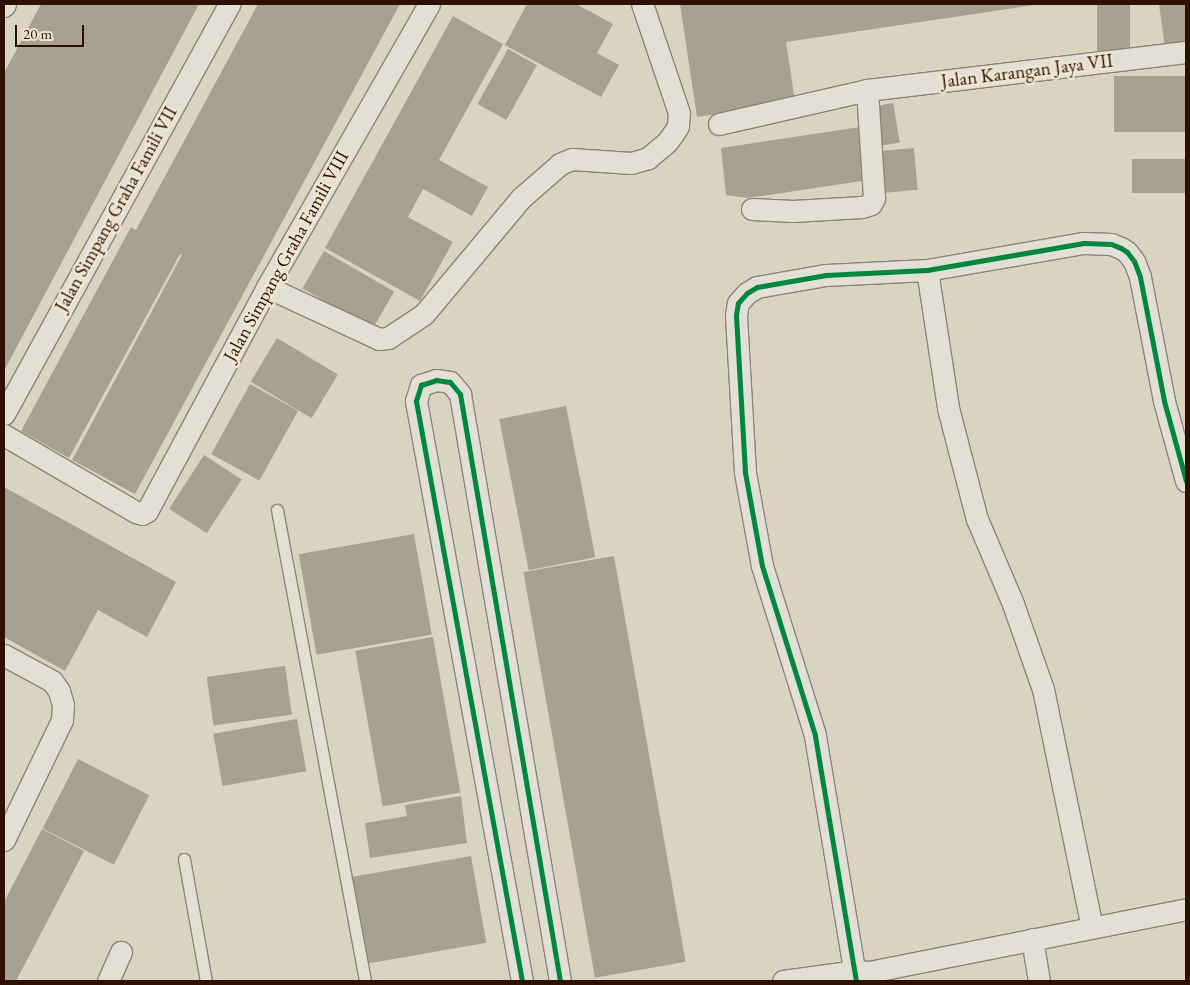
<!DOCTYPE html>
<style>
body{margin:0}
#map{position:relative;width:1190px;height:985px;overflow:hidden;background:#dad3c0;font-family:"EB Garamond",serif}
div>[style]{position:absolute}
.building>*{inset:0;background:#a7a093;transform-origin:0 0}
.roads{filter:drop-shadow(1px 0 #8c8478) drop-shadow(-1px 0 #8c8478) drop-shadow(0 1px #8c8478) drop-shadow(0 -1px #8c8478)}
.service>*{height:11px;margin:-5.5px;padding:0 5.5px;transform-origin:5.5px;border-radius:5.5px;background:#e2dfd5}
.minor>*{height:21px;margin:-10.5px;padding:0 10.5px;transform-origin:10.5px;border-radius:10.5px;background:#e2dfd5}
.cycleway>*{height:5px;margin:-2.5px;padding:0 2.5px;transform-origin:2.5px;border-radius:2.5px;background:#00873e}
span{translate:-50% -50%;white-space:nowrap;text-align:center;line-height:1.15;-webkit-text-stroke:5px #ede6d0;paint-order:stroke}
.street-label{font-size:19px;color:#2e1001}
.frame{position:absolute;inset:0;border:5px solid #2e1001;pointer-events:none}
.scale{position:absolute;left:15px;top:25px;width:69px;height:22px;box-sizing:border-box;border:2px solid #2e1001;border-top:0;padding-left:6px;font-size:15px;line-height:18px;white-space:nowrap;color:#2e1001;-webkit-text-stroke:4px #ede6d0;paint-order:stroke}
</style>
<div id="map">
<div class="building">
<div style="clip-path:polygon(41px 4px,199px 4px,4px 371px,4px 73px)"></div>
<div style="clip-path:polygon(258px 4px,400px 4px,135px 494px,72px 460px,182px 255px,180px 254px,69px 458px,21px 431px,131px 227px,136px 230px)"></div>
<div style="clip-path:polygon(527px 4px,576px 4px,613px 24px,597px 53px,619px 65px,601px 97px,505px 45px)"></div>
<div style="clip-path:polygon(680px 4px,1034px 4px,1034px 5px,786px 42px,795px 102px,697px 117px)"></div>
<div style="left:1097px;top:4px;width:33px;height:52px"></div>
<div style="clip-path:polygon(1159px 4px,1186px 4px,1186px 44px,1165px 48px)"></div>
<div style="clip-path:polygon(453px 16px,503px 44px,439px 160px,488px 187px,472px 216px,423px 189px,408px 217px,453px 242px,420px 301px,325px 248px)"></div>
<div style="left:508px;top:49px;width:33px;height:63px;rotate:29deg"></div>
<div style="left:1186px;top:76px;width:56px;height:72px;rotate:90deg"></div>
<div style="left:893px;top:103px;width:40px;height:24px;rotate:80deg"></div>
<div style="clip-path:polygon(860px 127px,868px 180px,748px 198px,726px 195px,721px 148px)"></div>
<div style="left:914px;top:148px;width:42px;height:41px;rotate:85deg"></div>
<div style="left:1186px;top:159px;width:34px;height:54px;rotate:90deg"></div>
<div style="left:324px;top:251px;width:81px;height:43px;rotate:30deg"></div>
<div style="left:277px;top:338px;width:71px;height:51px;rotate:31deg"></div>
<div style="left:250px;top:384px;width:55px;height:80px;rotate:29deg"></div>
<div style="left:566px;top:406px;width:154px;height:68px;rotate:79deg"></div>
<div style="left:204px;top:455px;width:45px;height:64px;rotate:33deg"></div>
<div style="clip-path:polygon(4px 487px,176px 582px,147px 637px,98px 610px,65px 671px,4px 637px)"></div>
<div style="left:414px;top:534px;width:102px;height:117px;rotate:80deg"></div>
<div style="left:614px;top:556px;width:412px;height:92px;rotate:80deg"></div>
<div style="left:433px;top:637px;width:158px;height:79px;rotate:80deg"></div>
<div style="left:285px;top:666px;width:49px;height:79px;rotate:82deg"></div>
<div style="left:297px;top:719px;width:53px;height:85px;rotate:80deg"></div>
<div style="left:78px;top:759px;width:80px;height:78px;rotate:27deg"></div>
<div style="clip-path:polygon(461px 796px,467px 843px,370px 858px,365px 823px,407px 816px,405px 805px)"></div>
<div style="clip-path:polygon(42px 829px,84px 851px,16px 981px,4px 981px,4px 902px)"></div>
<div style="left:471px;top:856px;width:88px;height:120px;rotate:80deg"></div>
</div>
<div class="roads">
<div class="service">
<div style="left:277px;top:510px;width:479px;rotate:79.4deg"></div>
<div style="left:184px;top:859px;width:124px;rotate:79.8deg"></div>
</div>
<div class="minor">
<div style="left:4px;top:6px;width:2px;rotate:-63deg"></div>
<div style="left:719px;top:124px;width:152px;rotate:-12.9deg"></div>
<div style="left:867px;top:90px;width:321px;rotate:-6.8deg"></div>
<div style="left:752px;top:209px;width:41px;rotate:2.8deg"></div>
<div style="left:793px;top:211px;width:69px;rotate:-3.3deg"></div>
<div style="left:862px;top:207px;width:9px;rotate:-18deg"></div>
<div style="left:871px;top:204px;width:7px;rotate:-63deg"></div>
<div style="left:874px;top:198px;width:108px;rotate:-93.7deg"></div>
<div style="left:927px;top:270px;width:140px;rotate:81.3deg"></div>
<div style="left:948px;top:408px;width:115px;rotate:75.4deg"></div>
<div style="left:977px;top:519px;width:92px;rotate:67deg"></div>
<div style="left:1013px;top:604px;width:90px;rotate:70.6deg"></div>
<div style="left:1043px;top:689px;width:243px;rotate:78.4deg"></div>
<div style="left:267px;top:287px;width:123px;rotate:24.9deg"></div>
<div style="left:379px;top:339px;width:9px;rotate:-6deg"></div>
<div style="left:388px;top:338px;width:43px;rotate:-33.7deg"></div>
<div style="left:424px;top:314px;width:151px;rotate:-50.1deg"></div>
<div style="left:521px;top:198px;width:52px;rotate:-41.1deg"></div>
<div style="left:560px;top:164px;width:13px;rotate:-23deg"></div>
<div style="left:572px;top:159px;width:59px;rotate:3.9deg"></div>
<div style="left:631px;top:163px;width:18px;rotate:-16deg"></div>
<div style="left:648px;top:158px;width:25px;rotate:-40deg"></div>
<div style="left:667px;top:142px;width:10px;rotate:-53deg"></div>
<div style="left:673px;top:134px;width:9px;rotate:-58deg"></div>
<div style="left:678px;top:126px;width:13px;rotate:-86deg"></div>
<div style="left:679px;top:113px;width:115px;rotate:-108.7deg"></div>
<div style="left:4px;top:414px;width:468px;rotate:-61.2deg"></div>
<div style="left:4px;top:435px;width:153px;rotate:30.3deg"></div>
<div style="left:136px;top:512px;width:6px;rotate:18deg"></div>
<div style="left:142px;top:514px;width:6px;rotate:-31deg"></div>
<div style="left:147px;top:511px;width:254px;rotate:-61.8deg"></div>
<div style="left:267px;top:287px;width:326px;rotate:-60.2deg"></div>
<div style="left:4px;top:655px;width:55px;rotate:28.4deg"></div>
<div style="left:52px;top:681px;width:12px;rotate:55deg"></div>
<div style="left:59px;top:691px;width:15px;rotate:74deg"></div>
<div style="left:63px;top:705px;width:15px;rotate:94deg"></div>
<div style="left:62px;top:720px;width:133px;rotate:115.8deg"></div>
<div style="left:1032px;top:939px;width:43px;rotate:80.5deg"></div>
<div style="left:108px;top:981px;width:32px;rotate:-66deg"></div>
<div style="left:522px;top:981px;width:590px;rotate:-100.36deg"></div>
<div style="left:416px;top:401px;width:17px;rotate:-73deg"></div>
<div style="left:421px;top:385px;width:16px;rotate:-18deg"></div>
<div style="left:436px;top:380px;width:14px;rotate:8deg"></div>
<div style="left:450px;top:382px;width:16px;rotate:50deg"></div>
<div style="left:460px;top:394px;width:595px;rotate:80.33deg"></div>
<div style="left:783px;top:981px;width:74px;rotate:-7.8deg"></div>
<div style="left:856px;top:971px;width:13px;rotate:4deg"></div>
<div style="left:869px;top:972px;width:323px;rotate:-11.2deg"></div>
<div style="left:856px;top:981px;width:249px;rotate:-99.5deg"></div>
<div style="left:815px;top:735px;width:177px;rotate:-107.4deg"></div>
<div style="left:762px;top:566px;width:96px;rotate:-100.3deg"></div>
<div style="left:745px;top:472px;width:157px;rotate:-93.3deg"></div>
<div style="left:736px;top:315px;width:12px;rotate:-81deg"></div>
<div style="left:738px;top:303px;width:13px;rotate:-48deg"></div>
<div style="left:747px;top:293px;width:12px;rotate:-31deg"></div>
<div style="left:757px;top:287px;width:70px;rotate:-9.9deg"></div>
<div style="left:826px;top:275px;width:101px;rotate:-2.8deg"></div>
<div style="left:927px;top:270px;width:159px;rotate:-9.8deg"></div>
<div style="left:1084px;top:243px;width:27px;rotate:2deg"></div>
<div style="left:1111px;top:244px;width:11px;rotate:22deg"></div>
<div style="left:1121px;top:248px;width:7px;rotate:34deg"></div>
<div style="left:1127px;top:252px;width:11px;rotate:52deg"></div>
<div style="left:1134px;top:261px;width:17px;rotate:69deg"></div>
<div style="left:1140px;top:277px;width:126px;rotate:79deg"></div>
<div style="left:1164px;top:401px;width:83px;rotate:74.6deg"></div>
</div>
</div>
<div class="cycleway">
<div style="left:522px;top:981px;width:590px;rotate:-100.36deg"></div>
<div style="left:416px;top:401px;width:17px;rotate:-73deg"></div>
<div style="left:421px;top:385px;width:16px;rotate:-18deg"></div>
<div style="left:436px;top:380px;width:14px;rotate:8deg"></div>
<div style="left:450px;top:382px;width:16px;rotate:50deg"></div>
<div style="left:460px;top:394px;width:595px;rotate:80.33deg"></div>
<div style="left:856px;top:981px;width:249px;rotate:-99.5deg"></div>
<div style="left:815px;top:735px;width:177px;rotate:-107.4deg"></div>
<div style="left:762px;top:566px;width:96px;rotate:-100.3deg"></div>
<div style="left:745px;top:472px;width:157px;rotate:-93.3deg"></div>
<div style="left:736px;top:315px;width:12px;rotate:-81deg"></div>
<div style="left:738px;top:303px;width:13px;rotate:-48deg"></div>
<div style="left:747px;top:293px;width:12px;rotate:-31deg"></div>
<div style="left:757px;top:287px;width:70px;rotate:-9.9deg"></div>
<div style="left:826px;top:275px;width:101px;rotate:-2.8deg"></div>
<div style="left:927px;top:270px;width:159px;rotate:-9.8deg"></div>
<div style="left:1084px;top:243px;width:27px;rotate:2deg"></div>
<div style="left:1111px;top:244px;width:11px;rotate:22deg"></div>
<div style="left:1121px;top:248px;width:7px;rotate:34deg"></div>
<div style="left:1127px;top:252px;width:11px;rotate:52deg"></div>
<div style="left:1134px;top:261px;width:17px;rotate:69deg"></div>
<div style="left:1140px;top:277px;width:126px;rotate:79deg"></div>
<div style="left:1164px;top:401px;width:83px;rotate:74.6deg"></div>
</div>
<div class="street-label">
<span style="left:1027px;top:71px;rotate:-7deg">Jalan Karangan Jaya VII</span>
<span style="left:116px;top:209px;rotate:-61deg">Jalan Simpang Graha Famili VII</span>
<span style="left:286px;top:256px;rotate:-61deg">Jalan Simpang Graha Famili VIII</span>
</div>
<div class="frame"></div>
<div class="scale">20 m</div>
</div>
